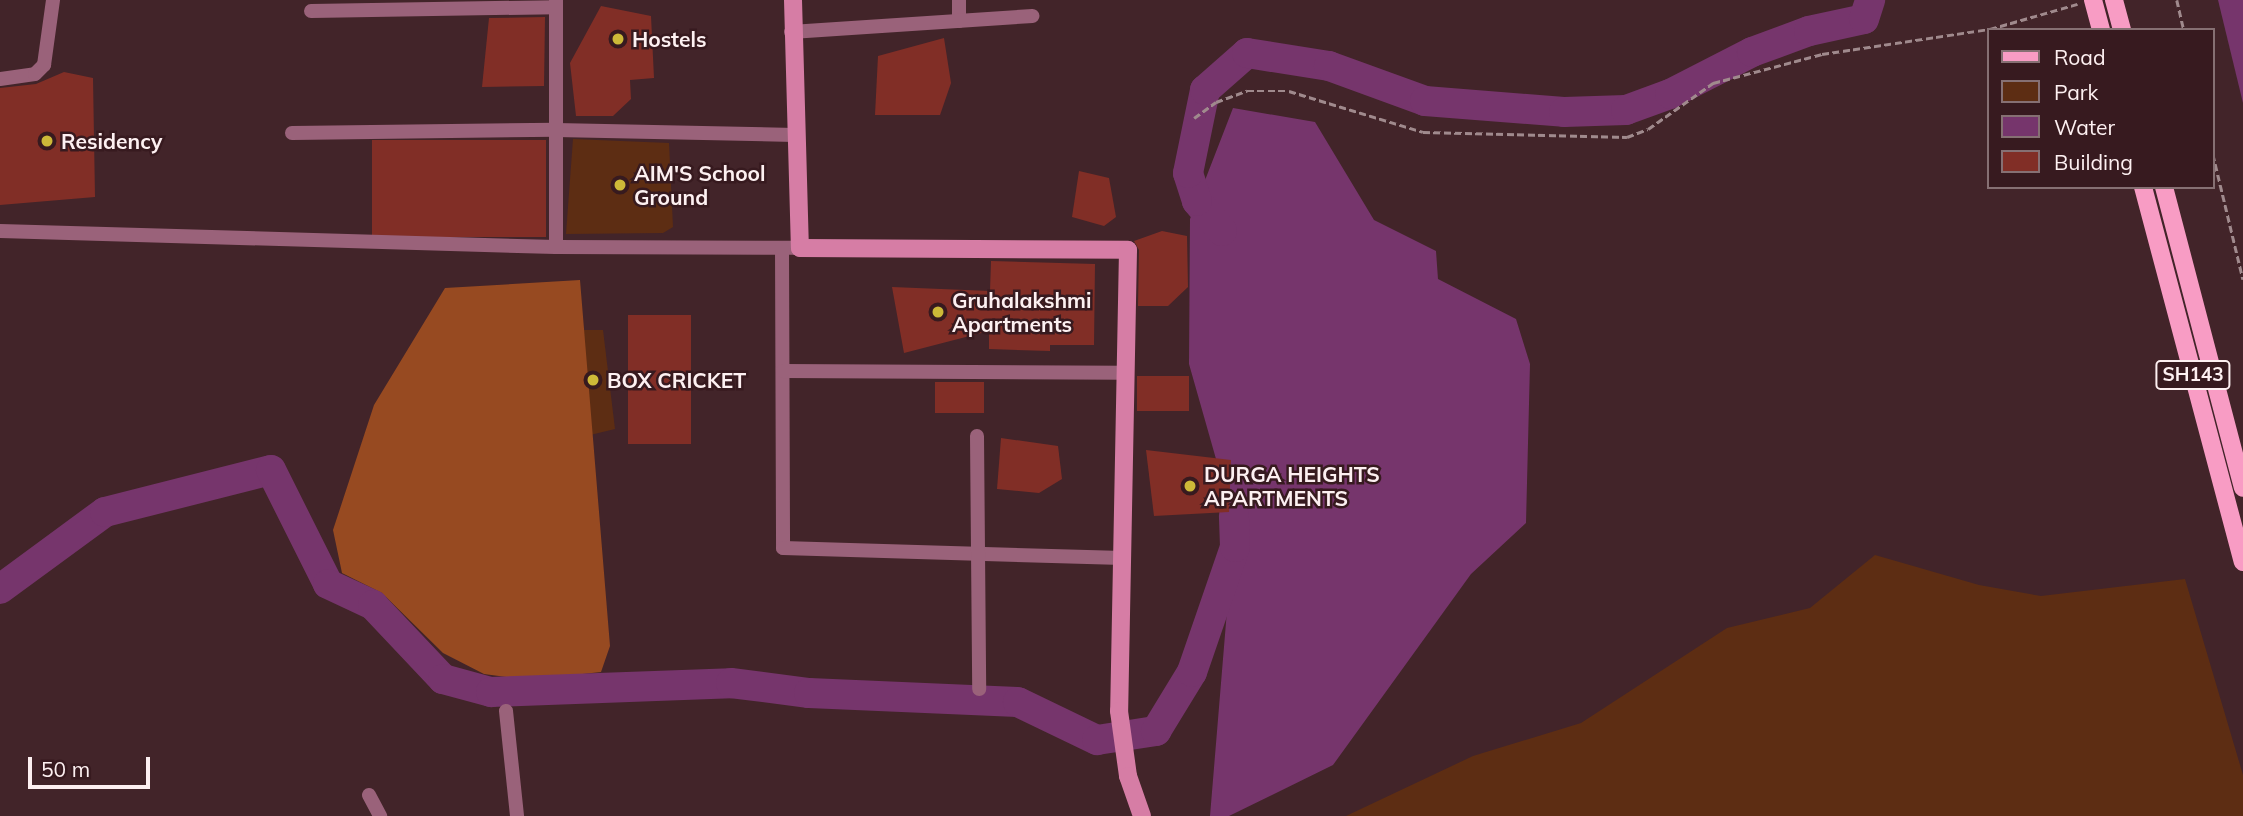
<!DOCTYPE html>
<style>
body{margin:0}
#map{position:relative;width:2243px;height:816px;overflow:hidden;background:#422429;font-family:Mulish,sans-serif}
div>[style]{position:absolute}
.green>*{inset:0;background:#5d2d13}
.forest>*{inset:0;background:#974a21}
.water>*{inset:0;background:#76356c}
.river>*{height:30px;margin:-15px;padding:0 15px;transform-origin:15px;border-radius:15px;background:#76356c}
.building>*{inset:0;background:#812e26;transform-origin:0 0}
.path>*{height:2.5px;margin-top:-1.25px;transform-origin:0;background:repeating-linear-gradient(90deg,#a08a8d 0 7px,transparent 0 10.5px)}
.street>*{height:14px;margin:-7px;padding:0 7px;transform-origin:7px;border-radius:7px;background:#9a627a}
.secondary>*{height:18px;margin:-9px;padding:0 9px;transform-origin:9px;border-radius:9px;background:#d67da5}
.primary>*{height:18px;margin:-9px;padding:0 9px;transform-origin:9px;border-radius:9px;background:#f89cc4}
.dots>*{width:19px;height:19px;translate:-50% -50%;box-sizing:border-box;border:4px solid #371a1f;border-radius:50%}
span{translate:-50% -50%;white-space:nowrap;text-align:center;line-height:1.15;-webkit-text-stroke:5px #371a1f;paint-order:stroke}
.shield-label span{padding:2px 5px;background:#371a1f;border:2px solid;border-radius:5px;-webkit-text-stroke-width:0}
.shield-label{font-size:19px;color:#fdf0f1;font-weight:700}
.poi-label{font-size:21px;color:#fdf0f1;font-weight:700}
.left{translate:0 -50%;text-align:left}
.legend{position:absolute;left:1987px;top:28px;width:228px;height:161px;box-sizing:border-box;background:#371a1f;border:2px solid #867073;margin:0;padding:9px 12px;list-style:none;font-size:21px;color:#fdf0f1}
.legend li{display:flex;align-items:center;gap:14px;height:35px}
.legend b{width:35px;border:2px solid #867073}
.scale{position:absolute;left:28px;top:757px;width:122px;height:32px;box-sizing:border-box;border:4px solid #fdf0f1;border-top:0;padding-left:9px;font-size:21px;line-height:24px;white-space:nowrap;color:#fdf0f1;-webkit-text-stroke:5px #371a1f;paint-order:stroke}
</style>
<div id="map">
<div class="green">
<div style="clip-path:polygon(573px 139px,669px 143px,673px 227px,663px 233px,566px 234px)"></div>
<div style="clip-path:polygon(570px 330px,603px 330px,615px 429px,586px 436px)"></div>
<div style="clip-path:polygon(1875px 555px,1979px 585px,2041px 596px,2185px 579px,2243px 775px,2243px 816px,1346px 816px,1473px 756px,1581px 723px,1727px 628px,1810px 608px)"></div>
</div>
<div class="forest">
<div style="clip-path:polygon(580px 280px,610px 646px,601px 672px,528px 680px,484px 674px,443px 653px,382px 593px,342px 573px,333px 530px,374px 405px,445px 288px)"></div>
</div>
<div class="water">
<div style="clip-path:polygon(2218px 0,2243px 0,2243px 103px)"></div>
<div style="clip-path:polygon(1233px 108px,1315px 122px,1374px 220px,1436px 251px,1438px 279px,1516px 319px,1530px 364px,1526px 523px,1471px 574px,1333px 765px,1229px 816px,1210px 816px,1232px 550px,1216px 459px,1189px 364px,1190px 219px)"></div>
</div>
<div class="river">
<div style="left:1222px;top:231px;width:39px;rotate:-130deg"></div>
<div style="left:1197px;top:201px;width:29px;rotate:-108deg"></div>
<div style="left:1188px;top:173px;width:85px;rotate:-78.4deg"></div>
<div style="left:1205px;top:90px;width:56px;rotate:-41.4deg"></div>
<div style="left:1247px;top:53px;width:83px;rotate:9deg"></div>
<div style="left:1329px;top:66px;width:102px;rotate:20deg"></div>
<div style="left:1425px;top:101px;width:139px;rotate:4.5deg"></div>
<div style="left:1564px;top:112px;width:62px;rotate:-1.8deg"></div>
<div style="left:1626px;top:110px;width:47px;rotate:-20deg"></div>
<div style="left:1670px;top:94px;width:92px;rotate:-27.1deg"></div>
<div style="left:1752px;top:52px;width:61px;rotate:-20.2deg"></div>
<div style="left:1809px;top:31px;width:56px;rotate:-12.3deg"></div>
<div style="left:1864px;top:19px;width:20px;rotate:-72deg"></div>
<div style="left:0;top:589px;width:130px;rotate:-36.3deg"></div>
<div style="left:105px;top:512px;width:171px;rotate:-14.2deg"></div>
<div style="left:271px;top:470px;width:127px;rotate:63.4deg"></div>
<div style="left:328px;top:584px;width:50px;rotate:25deg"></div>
<div style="left:373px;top:605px;width:102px;rotate:46.6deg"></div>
<div style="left:443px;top:679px;width:50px;rotate:15.2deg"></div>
<div style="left:491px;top:692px;width:240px;rotate:-2.1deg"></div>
<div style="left:731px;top:683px;width:79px;rotate:7.3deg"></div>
<div style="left:809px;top:693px;width:209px;rotate:2.5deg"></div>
<div style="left:1018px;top:702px;width:88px;rotate:25.7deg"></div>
<div style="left:1097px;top:740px;width:60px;rotate:-8.7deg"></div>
<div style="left:1156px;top:731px;width:69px;rotate:-58.6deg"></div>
<div style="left:1192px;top:672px;width:132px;rotate:-71deg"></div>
<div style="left:1235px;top:547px;width:31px;rotate:-92deg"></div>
</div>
<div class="building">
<div style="clip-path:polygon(601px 6px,651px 16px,654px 78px,630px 80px,631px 99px,613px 116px,576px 116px,570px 63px)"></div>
<div style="clip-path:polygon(545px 17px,544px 86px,482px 87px,489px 18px)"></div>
<div style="clip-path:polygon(944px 38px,951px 83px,940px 115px,875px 115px,878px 56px)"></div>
<div style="clip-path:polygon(64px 72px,93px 78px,95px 197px,0 205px,0 88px,36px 84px)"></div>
<div style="left:546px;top:140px;width:97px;height:174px;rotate:90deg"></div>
<div style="clip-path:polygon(1079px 171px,1109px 178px,1116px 217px,1104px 226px,1072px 217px)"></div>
<div style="clip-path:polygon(1162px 231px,1187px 236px,1188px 287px,1168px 306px,1138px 306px,1139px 250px,1134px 241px)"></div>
<div style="clip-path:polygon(991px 261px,1095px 264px,1094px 345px,1050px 345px,1050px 351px,989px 349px,989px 331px,904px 353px,892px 287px,990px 291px)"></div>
<div style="left:691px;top:315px;width:129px;height:63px;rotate:90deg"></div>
<div style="left:1189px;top:376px;width:35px;height:52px;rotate:90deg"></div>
<div style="left:984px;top:382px;width:31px;height:49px;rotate:90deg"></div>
<div style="clip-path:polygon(1001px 438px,1058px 446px,1062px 479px,1039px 493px,997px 489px)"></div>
<div style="clip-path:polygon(1146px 450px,1231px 460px,1229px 512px,1154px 516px)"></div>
</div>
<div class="path">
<div style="left:2177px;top:0;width:31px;rotate:77deg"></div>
<div style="left:1194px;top:118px;width:27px;rotate:-36deg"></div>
<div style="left:1216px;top:102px;width:33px;rotate:-20deg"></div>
<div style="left:1247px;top:91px;width:42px"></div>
<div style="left:1289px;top:91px;width:140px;rotate:17deg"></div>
<div style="left:1423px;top:132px;width:204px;rotate:1.4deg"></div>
<div style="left:1627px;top:137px;width:22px;rotate:-21deg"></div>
<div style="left:1648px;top:129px;width:80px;rotate:-35.3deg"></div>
<div style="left:1713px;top:83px;width:113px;rotate:-14.9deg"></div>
<div style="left:1822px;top:54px;width:170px;rotate:-8.5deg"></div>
<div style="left:1990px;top:29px;width:91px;rotate:-16deg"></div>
<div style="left:2213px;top:154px;width:129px;rotate:76.5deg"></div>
</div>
<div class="street">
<div style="left:311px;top:11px;width:245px;rotate:-0.9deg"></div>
<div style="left:959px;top:21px;width:21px;rotate:-90deg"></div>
<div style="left:791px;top:32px;width:242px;rotate:-3.8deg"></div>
<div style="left:0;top:79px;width:35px;rotate:-8deg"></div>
<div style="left:35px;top:74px;width:13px;rotate:-45deg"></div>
<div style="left:44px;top:65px;width:66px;rotate:-82.1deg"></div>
<div style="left:292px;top:133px;width:264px;rotate:-0.7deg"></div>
<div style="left:556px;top:130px;width:239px;rotate:1.2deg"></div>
<div style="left:0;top:231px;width:556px;rotate:1.65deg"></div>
<div style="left:556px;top:247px;width:244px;rotate:0.2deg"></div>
<div style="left:556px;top:247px;width:247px;rotate:-90deg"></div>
<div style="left:782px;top:248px;width:300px;rotate:89.8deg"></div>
<div style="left:783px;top:548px;width:340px;rotate:1.7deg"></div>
<div style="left:783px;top:371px;width:340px;rotate:0.3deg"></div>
<div style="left:977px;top:436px;width:253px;rotate:89.5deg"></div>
<div style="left:506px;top:711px;width:106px;rotate:84deg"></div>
<div style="left:369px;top:795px;width:24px;rotate:62deg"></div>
</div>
<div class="secondary">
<div style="left:793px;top:0;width:248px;rotate:88.4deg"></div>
<div style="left:800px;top:248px;width:328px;rotate:0.3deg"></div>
<div style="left:1128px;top:250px;width:461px;rotate:91.1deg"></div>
<div style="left:1119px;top:711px;width:66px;rotate:82.1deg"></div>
<div style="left:1128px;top:776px;width:42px;rotate:70.7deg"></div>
</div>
<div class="primary">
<div style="left:2093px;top:0;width:31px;rotate:75deg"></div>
<div style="left:2114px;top:0;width:31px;rotate:75deg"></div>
<div style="left:2143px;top:187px;width:388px;rotate:75.1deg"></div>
<div style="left:2164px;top:187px;width:311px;rotate:75.3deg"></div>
</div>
<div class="dots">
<div style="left:618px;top:39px;background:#cdb938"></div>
<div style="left:47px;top:141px;background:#cdb938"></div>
<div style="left:620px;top:185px;background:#cdb938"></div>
<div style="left:938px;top:312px;background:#cdb938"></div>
<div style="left:593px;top:380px;background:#cdb938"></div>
<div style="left:1190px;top:486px;background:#cdb938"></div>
</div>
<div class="shield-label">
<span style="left:2193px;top:375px">SH143</span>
</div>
<div class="poi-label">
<span class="left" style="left:632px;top:39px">Hostels</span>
<span class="left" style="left:61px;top:141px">Residency</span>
<span class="left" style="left:634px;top:185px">AIM'S School<br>Ground</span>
<span class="left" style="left:952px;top:312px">Gruhalakshmi<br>Apartments</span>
<span class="left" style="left:607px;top:380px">BOX CRICKET</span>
<span class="left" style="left:1204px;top:486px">DURGA HEIGHTS<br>APARTMENTS</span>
</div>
<ul class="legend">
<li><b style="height:9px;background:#f89cc4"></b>Road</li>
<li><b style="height:19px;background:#5d2d13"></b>Park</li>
<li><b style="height:19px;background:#76356c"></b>Water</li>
<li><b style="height:19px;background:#812e26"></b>Building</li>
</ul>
<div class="scale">50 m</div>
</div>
